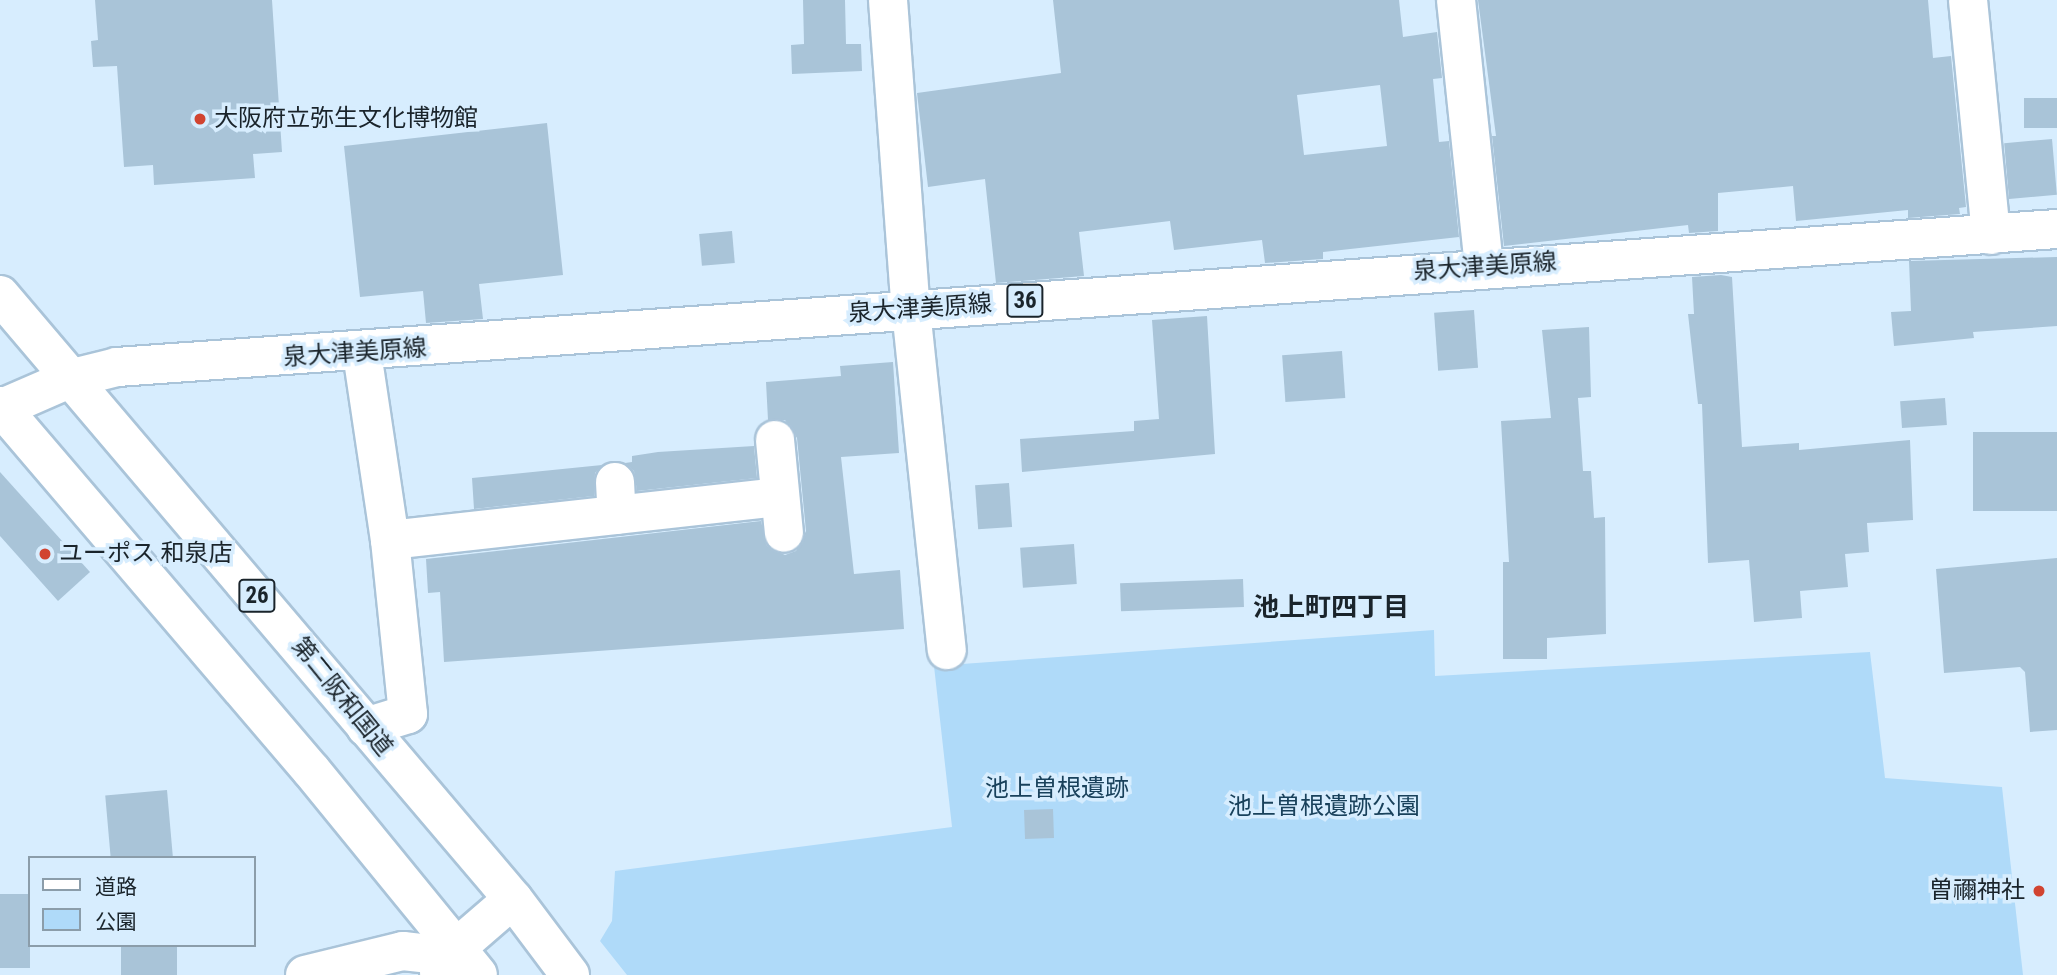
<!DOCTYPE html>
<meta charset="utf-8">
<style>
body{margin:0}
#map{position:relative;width:2057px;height:975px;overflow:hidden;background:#d7edfe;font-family:"Roboto Condensed","Noto Sans JP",sans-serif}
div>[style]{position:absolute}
.green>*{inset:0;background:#afdaf9}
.building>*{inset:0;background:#a9c4d8;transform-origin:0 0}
.roads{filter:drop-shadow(2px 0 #aac4d9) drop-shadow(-2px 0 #aac4d9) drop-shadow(0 2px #aac4d9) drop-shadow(0 -2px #aac4d9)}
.minor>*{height:38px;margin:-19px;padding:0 19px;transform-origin:19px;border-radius:19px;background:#fff}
.major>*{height:38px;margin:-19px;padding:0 19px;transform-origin:19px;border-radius:19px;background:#fff}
.highway>*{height:38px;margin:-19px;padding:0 19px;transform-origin:19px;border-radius:19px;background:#fff}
.dots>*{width:19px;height:19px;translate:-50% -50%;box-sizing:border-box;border:4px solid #d7edfe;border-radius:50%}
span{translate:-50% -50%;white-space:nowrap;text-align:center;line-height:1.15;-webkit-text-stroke:7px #d7edfe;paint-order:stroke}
.shield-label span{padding:2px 5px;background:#d7edfe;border:2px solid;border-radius:5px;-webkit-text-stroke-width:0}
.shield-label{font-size:23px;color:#1a242b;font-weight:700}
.poi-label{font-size:24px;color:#1a242b}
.left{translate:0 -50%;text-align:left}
.right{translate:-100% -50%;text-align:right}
.street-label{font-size:24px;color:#1a242b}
.park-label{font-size:24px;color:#19415b}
.neighbourhood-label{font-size:26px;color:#1a242b;font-weight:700}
.legend{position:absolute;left:28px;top:856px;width:228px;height:91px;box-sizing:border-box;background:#d7edfe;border:2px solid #8b9daa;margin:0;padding:9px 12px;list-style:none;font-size:21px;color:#1a242b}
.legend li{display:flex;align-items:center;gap:14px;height:35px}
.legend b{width:35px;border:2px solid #8b9daa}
</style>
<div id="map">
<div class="green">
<div style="clip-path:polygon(1434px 630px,1435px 676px,1870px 652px,1885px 778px,2002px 787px,2023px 975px,627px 975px,600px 941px,612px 921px,615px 871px,952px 827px,934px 666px)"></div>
</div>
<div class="building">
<div style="clip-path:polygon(95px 0,272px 0,282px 152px,253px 154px,255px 178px,154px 185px,153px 165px,124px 167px,117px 66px,93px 67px,91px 41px,98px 40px)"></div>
<div style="clip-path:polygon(803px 0,845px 0,846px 44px,861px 44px,862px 71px,792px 74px,791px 45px,804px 44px)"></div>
<div style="clip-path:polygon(evenodd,1053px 0,1399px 0,1403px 37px,1437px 32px,1442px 78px,1433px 79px,1439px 142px,1449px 141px,1459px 237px,1323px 252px,1323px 259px,1265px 263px,1262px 240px,1174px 250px,1170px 221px,1079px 232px,1084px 276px,996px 283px,985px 179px,928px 187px,917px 93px,1061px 73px,1053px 0,1380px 85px,1387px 146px,1304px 155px,1297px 95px,1380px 85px)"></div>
<div style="clip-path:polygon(1478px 0,1928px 0,1933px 58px,1951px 56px,1966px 207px,1959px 208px,1960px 214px,1908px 218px,1908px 210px,1796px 221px,1793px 186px,1718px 193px,1718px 231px,1689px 233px,1688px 225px,1504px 246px,1492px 136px,1496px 136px)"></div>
<div style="left:2057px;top:98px;width:30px;height:33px;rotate:90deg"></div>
<div style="clip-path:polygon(547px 123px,563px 275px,479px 284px,483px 319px,426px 323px,423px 291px,360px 297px,344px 146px)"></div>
<div style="left:2052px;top:139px;width:56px;height:48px;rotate:85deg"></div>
<div style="left:732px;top:231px;width:32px;height:33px;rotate:85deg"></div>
<div style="clip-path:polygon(2057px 257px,2057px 326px,1973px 332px,1974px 338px,1894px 346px,1891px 312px,1911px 311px,1909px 261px)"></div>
<div style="clip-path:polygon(1721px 275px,1732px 277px,1742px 447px,1799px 443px,1799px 450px,1910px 440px,1913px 520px,1867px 523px,1869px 552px,1845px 554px,1848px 587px,1800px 591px,1802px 618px,1754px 622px,1749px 560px,1708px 563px,1702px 404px,1698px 404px,1688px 314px,1694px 314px,1692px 277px)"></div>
<div style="left:1474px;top:310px;width:58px;height:40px;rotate:86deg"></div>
<div style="clip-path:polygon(1207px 316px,1215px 454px,1022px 472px,1020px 439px,1134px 431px,1134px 421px,1159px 419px,1152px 320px)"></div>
<div style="clip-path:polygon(1589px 327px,1591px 397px,1578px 398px,1583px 471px,1591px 471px,1594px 518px,1605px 517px,1606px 634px,1547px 638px,1547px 659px,1503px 659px,1503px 562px,1509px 562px,1501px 421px,1551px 418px,1542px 330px)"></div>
<div style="left:1342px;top:351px;width:47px;height:60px;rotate:86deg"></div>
<div style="clip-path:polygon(893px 362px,899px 453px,841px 457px,854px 574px,900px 570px,904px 629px,444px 662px,440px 592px,428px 593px,426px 559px,761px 521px,767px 546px,785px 555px,796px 551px,806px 531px,797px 438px,785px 420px,768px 420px,766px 382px,841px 376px,840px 366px)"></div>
<div style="left:1945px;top:398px;width:27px;height:45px;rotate:86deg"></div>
<div style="left:2057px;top:432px;width:79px;height:84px;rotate:90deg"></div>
<div style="clip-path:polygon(754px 446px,757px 478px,637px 491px,634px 471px,625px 463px,632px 462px,632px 456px,658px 452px)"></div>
<div style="clip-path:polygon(602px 465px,595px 473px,594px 496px,474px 509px,472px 478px)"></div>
<div style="clip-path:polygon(0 472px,90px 572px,58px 601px,0 536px)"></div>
<div style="left:1009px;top:483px;width:44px;height:34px;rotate:86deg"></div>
<div style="left:1074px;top:544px;width:40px;height:54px;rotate:86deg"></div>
<div style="clip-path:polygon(2057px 558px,2057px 730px,2030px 732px,2025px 672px,2020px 667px,1944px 673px,1936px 569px)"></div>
<div style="left:1243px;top:579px;width:28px;height:123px;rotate:88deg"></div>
<div style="left:167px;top:790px;width:68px;height:62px;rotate:85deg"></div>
<div style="left:1053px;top:809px;width:29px;height:29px;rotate:88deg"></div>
<div style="left:30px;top:894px;width:74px;height:30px;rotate:90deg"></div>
<div style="left:121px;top:945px;width:56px;height:30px"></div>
</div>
<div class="roads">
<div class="minor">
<div style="left:888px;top:0;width:311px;rotate:85.8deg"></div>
<div style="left:911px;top:310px;width:342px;rotate:84deg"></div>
<div style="left:1456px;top:0;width:268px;rotate:84deg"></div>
<div style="left:1968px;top:0;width:236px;rotate:84.4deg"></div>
<div style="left:362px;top:353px;width:189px;rotate:81.5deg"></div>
<div style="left:390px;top:540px;width:175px;rotate:84.1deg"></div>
<div style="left:408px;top:714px;width:44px;rotate:162.8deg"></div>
<div style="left:775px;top:440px;width:93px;rotate:84.5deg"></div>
<div style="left:615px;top:482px;width:33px;rotate:87deg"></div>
<div style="left:390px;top:540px;width:392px;rotate:-6.3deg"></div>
<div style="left:439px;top:973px;width:19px;rotate:-65deg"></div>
<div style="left:447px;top:956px;width:87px;rotate:-40.8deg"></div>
<div style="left:305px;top:975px;width:101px;rotate:-13.8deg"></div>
<div style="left:403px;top:951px;width:44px;rotate:6.5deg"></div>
</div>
<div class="major">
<div style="left:0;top:409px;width:75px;rotate:-23.5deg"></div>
<div style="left:69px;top:379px;width:49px;rotate:-14deg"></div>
<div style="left:117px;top:367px;width:1945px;rotate:-4.07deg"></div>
</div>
<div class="highway">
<div style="left:0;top:295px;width:792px;rotate:49.66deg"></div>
<div style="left:513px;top:899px;width:95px;rotate:53.1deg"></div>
<div style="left:0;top:406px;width:479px;rotate:49.5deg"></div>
<div style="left:311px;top:770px;width:264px;rotate:50.8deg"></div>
</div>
</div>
<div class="dots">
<div style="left:200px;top:119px;background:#d14431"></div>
<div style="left:45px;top:554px;background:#d14431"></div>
<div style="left:2039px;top:891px;background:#d14431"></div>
</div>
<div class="shield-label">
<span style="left:1025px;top:301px">36</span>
<span style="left:257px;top:596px">26</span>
</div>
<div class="poi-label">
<span class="left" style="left:214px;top:119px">大阪府立弥生文化博物館</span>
<span class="left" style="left:59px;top:554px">ユーポス 和泉店</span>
<span class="right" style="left:2025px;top:891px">曽禰神社</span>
</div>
<div class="street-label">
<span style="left:1485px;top:267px;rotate:-4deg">泉大津美原線</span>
<span style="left:920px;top:309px;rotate:-4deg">泉大津美原線</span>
<span style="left:355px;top:353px;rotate:-4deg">泉大津美原線</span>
<span style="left:342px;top:697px;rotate:51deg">第二阪和国道</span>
</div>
<div class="park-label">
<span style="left:1057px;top:789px">池上曽根遺跡</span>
<span style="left:1324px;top:807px">池上曽根遺跡公園</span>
</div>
<div class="neighbourhood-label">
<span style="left:1331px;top:608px">池上町四丁目</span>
</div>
<ul class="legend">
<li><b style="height:9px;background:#fff"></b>道路</li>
<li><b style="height:19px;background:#afdaf9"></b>公園</li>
</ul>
</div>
